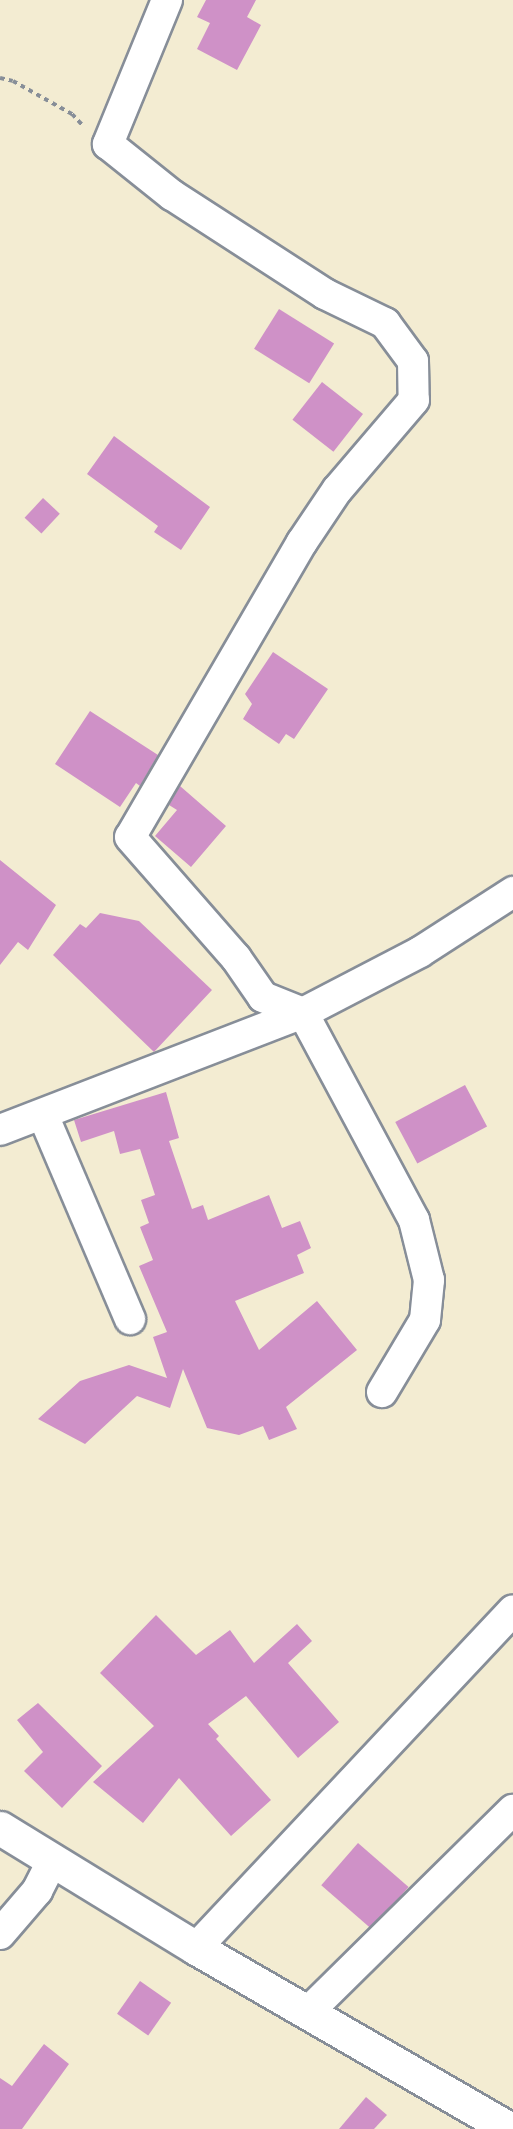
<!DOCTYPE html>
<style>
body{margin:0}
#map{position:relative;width:513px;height:2129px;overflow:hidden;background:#f3ecd2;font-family:"EB Garamond",serif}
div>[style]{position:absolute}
.building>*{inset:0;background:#cf91c7;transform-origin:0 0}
.path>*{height:4px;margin-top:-2px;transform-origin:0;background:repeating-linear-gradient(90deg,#878e98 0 4.5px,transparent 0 9px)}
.roads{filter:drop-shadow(2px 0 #878e98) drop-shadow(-2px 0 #878e98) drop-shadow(0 2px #878e98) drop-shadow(0 -2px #878e98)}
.street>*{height:30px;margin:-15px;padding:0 15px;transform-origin:15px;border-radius:15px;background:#fff}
.secondary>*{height:33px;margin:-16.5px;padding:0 16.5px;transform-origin:16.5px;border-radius:16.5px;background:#fff}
span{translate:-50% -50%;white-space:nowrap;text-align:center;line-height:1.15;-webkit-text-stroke:6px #fcf5e5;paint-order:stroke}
</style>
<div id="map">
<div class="building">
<div style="clip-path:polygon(206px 0,256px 0,247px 17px,261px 25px,237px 70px,197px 49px,210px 23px,197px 17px)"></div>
<div style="left:279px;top:309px;width:65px;height:47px;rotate:32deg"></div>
<div style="left:322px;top:382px;width:52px;height:48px;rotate:38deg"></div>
<div style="clip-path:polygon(114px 436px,210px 507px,181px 550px,154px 532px,158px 526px,87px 474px)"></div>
<div style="left:43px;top:498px;width:23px;height:27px;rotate:43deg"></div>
<div style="clip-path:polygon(273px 652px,328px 689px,294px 739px,286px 734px,279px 744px,243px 719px,252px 704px,245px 694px)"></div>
<div style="clip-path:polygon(90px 711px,158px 755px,140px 786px,136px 783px,120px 807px,55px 764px)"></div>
<div style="clip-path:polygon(180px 786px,226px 826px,191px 867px,155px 836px,177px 810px,169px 805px)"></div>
<div style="clip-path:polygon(0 860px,56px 905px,28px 950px,18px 942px,0 965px)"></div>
<div style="clip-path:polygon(100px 913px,139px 921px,212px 990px,154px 1052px,53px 955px,80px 924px,86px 928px)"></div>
<div style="left:465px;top:1085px;width:47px;height:79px;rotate:62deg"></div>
<div style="clip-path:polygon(166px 1092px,179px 1138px,169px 1141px,192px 1209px,203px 1205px,208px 1220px,269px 1195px,282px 1228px,300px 1221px,311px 1248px,297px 1255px,304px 1273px,235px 1301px,259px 1350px,317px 1301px,357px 1350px,286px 1407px,297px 1429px,269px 1440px,263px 1426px,239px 1435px,207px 1428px,183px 1369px,170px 1408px,137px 1396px,85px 1444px,38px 1419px,80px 1381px,129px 1365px,167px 1378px,153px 1337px,167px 1332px,139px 1266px,153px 1260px,140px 1227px,149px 1223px,141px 1200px,155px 1195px,140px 1149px,120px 1154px,114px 1131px,81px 1142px,74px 1120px)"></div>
<div style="clip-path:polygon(156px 1615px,196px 1655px,230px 1630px,254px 1663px,297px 1624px,312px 1641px,288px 1663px,339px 1722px,298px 1758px,246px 1696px,208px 1724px,219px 1736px,216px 1739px,271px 1800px,231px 1836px,179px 1778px,143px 1823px,93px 1782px,154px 1726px,100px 1673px)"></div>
<div style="clip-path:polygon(38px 1703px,102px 1766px,62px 1808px,24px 1771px,43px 1752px,17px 1720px)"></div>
<div style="left:358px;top:1843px;width:67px;height:56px;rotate:41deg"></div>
<div style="left:140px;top:1981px;width:38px;height:40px;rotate:35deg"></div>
<div style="clip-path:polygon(44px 2044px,69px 2064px,22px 2129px,0 2129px,0 2078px,12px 2086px)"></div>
<div style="clip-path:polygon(366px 2097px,387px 2115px,374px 2129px,339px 2129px)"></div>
</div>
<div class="path">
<div style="left:0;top:78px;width:13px;rotate:13deg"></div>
<div style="left:13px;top:81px;width:68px;rotate:29.2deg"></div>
<div style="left:72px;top:114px;width:16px;rotate:47deg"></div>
</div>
<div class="roads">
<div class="street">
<div style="left:167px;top:0;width:156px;rotate:112.3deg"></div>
<div style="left:108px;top:144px;width:82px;rotate:38.6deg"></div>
<div style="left:172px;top:195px;width:182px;rotate:32.9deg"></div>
<div style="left:325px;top:294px;width:67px;rotate:25.8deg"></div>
<div style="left:385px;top:323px;width:47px;rotate:53.6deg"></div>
<div style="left:413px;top:361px;width:39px;rotate:89deg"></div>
<div style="left:414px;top:400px;width:118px;rotate:130.5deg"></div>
<div style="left:337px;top:490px;width:63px;rotate:123.9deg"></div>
<div style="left:302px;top:542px;width:341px;rotate:120.2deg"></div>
<div style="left:130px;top:837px;width:161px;rotate:48.8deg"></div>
<div style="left:236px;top:958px;width:47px;rotate:55.3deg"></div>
<div style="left:263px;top:997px;width:43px;rotate:21.8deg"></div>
<div style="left:303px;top:1013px;width:235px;rotate:61.8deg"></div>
<div style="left:414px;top:1220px;width:62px;rotate:76deg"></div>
<div style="left:429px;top:1280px;width:40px;rotate:95.7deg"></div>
<div style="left:425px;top:1320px;width:84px;rotate:120.8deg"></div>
<div style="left:43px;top:1115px;width:222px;rotate:66.9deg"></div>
<div style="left:0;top:1130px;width:325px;rotate:-21.1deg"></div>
<div style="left:303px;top:1013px;width:132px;rotate:-27.5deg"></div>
<div style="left:420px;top:952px;width:111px;rotate:-32.8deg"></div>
<div style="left:0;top:1934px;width:57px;rotate:-49.3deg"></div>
<div style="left:37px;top:1891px;width:35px;rotate:-63deg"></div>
<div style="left:196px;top:1948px;width:463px;rotate:-46.8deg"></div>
<div style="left:308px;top:2012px;width:288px;rotate:-44.6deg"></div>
</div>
<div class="secondary">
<div style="left:0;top:1828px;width:230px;rotate:31.5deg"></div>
<div style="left:196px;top:1948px;width:362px;rotate:30deg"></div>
</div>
</div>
</div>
